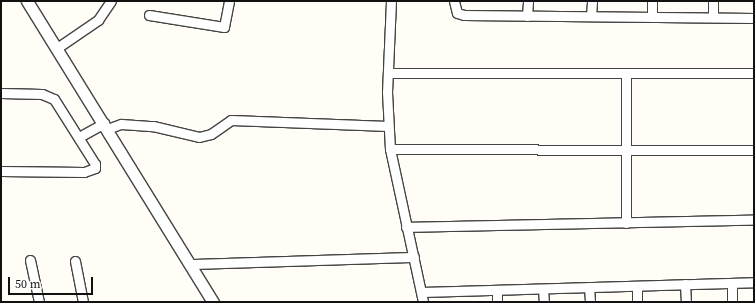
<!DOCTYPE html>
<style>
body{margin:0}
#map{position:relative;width:755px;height:303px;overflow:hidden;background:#fffdf5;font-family:"Source Serif 4",serif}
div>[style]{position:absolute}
.roads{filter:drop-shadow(1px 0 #444) drop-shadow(-1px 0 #444) drop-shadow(0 1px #444) drop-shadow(0 -1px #444)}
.minor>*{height:9px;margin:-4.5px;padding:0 4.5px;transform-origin:4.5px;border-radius:4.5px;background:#fff}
.tertiary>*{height:11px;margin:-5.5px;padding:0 5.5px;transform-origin:5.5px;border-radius:5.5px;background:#fff}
span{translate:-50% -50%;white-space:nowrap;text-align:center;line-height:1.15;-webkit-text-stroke:4px #fff;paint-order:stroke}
.frame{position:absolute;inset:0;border:2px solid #111;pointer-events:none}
.scale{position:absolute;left:8px;top:277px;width:85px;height:18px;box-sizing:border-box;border:2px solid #111;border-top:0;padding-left:5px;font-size:12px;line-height:14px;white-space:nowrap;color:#111;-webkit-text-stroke:3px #fff;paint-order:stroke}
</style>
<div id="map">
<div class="roads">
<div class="minor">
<div style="left:391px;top:1px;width:91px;rotate:92.5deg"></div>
<div style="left:387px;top:92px;width:57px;rotate:87deg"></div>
<div style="left:390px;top:149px;width:157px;rotate:77.8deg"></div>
<div style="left:454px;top:1px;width:12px;rotate:76deg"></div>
<div style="left:457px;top:13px;width:7px;rotate:16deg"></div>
<div style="left:464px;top:15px;width:290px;rotate:0.6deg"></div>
<div style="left:652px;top:1px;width:16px;rotate:90deg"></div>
<div style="left:149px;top:15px;width:76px;rotate:9.1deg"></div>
<div style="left:224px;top:27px;width:26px;rotate:-79deg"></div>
<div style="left:527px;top:16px;width:15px;rotate:-86deg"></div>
<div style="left:591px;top:16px;width:15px;rotate:-86deg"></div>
<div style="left:713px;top:17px;width:16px;rotate:-90deg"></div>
<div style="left:57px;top:48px;width:50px;rotate:-34.3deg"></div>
<div style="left:98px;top:20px;width:23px;rotate:-56deg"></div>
<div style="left:389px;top:73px;width:365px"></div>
<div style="left:1px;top:93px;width:41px;rotate:1.4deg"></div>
<div style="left:42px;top:94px;width:13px;rotate:23deg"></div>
<div style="left:54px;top:99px;width:77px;rotate:57.8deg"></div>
<div style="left:95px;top:164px;width:4px;rotate:90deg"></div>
<div style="left:95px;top:168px;width:12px;rotate:160deg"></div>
<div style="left:84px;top:172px;width:83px;rotate:-179.3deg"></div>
<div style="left:107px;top:129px;width:15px;rotate:-20deg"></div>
<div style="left:121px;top:124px;width:32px;rotate:4deg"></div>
<div style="left:153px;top:126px;width:47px;rotate:13.4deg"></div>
<div style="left:199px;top:137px;width:12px;rotate:-14deg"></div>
<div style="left:211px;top:134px;width:24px;rotate:-35deg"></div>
<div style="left:231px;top:120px;width:157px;rotate:2.2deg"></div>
<div style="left:79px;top:137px;width:29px;rotate:-29deg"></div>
<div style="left:390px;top:149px;width:364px;rotate:0.2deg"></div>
<div style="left:626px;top:223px;width:150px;rotate:-90deg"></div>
<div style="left:406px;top:227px;width:348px;rotate:-1.2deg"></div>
<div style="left:30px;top:260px;width:43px;rotate:77.9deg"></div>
<div style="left:75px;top:261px;width:42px;rotate:79deg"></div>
<div style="left:190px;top:264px;width:224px;rotate:-1.8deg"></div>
<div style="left:732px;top:283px;width:19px;rotate:90deg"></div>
<div style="left:685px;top:284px;width:18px;rotate:87deg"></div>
<div style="left:637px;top:286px;width:16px;rotate:90deg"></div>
<div style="left:589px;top:287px;width:15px;rotate:86deg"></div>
<div style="left:543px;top:289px;width:13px;rotate:86deg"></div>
<div style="left:497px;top:290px;width:12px;rotate:90deg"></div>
<div style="left:422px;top:292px;width:332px;rotate:-1.7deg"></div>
</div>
<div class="tertiary">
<div style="left:27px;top:1px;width:354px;rotate:58.3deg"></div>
</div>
</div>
<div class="frame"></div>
<div class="scale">50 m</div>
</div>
